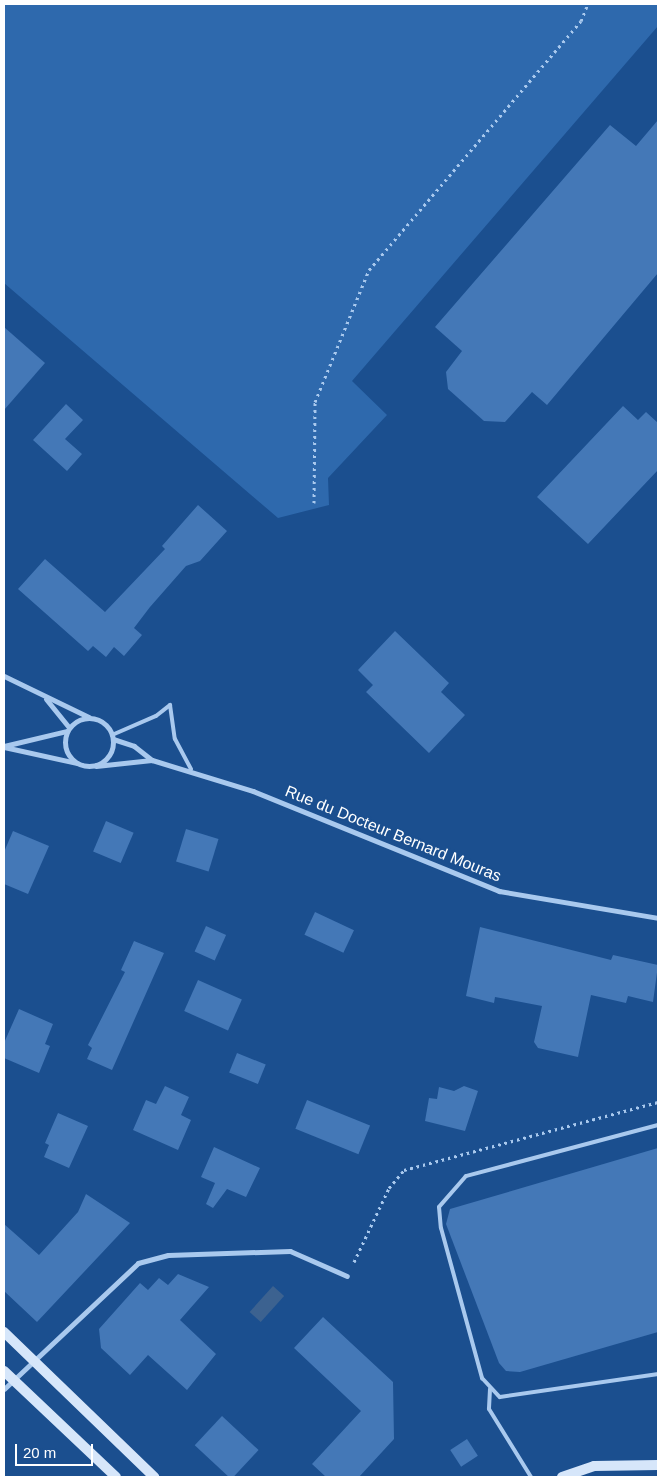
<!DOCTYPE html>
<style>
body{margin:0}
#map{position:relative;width:662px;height:1481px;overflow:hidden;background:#1b4f8f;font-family:Arial,sans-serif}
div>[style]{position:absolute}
.green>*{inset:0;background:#2e69ad}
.water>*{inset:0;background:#3c6290;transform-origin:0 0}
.building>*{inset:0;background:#4478b7;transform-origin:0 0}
.path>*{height:3px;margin-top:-1.5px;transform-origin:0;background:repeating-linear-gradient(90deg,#a9c9ee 0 2.5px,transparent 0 6.5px)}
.lane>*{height:4px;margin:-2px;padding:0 2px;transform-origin:2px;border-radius:2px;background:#a9c9ee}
.street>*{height:5px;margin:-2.5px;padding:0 2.5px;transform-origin:2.5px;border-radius:2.5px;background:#a9c9ee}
.street>.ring{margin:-2.5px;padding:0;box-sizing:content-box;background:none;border:5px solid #a9c9ee;border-radius:50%}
.secondary>*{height:10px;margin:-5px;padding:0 5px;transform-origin:5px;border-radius:5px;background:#d6e6fa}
span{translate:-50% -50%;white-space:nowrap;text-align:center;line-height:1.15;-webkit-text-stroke:4px #1b4f8f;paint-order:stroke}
.street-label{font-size:16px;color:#fff}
.frame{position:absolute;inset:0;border:5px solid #fff;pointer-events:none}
.scale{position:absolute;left:15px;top:1444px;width:78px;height:22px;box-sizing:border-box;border:2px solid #fff;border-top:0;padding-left:6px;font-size:15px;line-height:18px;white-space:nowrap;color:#fff;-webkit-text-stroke:4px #1b4f8f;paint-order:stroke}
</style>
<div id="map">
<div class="green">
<div style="clip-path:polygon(4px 4px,658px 4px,658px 26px,352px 381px,387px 415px,328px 478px,329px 505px,278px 518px,4px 283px)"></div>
</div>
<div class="water">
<div style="left:273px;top:1286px;width:15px;height:35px;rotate:42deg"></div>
</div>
<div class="building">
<div style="clip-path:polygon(658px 120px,658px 273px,547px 405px,532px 392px,505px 422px,484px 421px,448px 389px,446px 372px,462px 351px,435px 327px,610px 125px,636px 146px)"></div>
<div style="clip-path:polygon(4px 327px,45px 363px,4px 410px)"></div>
<div style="clip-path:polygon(66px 404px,83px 420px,65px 439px,82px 454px,67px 471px,33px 440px)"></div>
<div style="clip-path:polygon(623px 406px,638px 420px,646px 412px,658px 423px,658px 470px,588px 544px,537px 497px)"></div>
<div style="clip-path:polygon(198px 505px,227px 531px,200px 561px,186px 566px,150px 607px,134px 628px,142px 635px,124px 656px,114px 647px,106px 657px,93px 646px,88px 651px,18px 589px,45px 559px,105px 612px,165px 549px,162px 546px)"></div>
<div style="clip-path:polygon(395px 631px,449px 683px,441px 692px,465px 715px,429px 753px,366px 692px,373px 685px,358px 670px)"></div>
<div style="left:106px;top:821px;width:30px;height:33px;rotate:23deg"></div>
<div style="left:186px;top:829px;width:34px;height:34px;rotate:17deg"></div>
<div style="clip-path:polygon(13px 831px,49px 846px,28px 894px,4px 884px,4px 852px)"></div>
<div style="left:315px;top:912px;width:43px;height:25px;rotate:25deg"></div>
<div style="left:206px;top:926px;width:22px;height:28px;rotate:24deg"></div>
<div style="clip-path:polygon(480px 927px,611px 960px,613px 955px,658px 965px,653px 1002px,628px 996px,626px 1003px,591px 995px,578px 1057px,538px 1048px,534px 1042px,542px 1006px,495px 997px,494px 1003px,466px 996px)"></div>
<div style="clip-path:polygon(134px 941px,164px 953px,112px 1070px,87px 1059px,92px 1048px,88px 1045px,125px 972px,121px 970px)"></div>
<div style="left:198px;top:980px;width:48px;height:34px;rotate:24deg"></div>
<div style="clip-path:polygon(19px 1009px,53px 1024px,45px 1044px,50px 1046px,39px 1073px,4px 1058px,4px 1043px)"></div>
<div style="left:237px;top:1053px;width:31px;height:21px;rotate:22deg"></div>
<div style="clip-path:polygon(165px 1086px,189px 1097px,181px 1115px,191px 1120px,178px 1150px,133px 1130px,146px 1100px,156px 1104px)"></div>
<div style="clip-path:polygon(464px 1086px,478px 1091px,465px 1131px,425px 1121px,429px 1098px,437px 1099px,439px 1087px,454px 1091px)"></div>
<div style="left:307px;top:1100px;width:68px;height:31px;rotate:22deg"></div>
<div style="clip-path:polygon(58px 1113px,88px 1126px,69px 1168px,44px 1157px,49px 1145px,45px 1143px)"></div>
<div style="clip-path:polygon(214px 1147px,260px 1168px,246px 1197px,227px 1189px,213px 1208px,206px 1204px,215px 1183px,201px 1177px)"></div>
<div style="clip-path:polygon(658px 1148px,658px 1332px,520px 1372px,506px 1371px,499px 1363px,446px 1224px,450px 1209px)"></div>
<div style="clip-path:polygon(86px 1194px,130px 1223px,37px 1322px,4px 1291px,4px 1224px,39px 1255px,78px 1212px)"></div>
<div style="clip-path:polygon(178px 1274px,209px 1287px,180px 1320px,216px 1354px,187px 1390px,148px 1355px,130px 1375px,101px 1348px,99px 1329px,140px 1283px,148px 1290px,159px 1278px,168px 1285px)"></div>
<div style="clip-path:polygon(323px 1317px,393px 1382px,394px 1439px,359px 1477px,326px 1477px,312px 1464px,361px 1411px,294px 1348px)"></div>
<div style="left:222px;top:1416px;width:50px;height:40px;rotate:43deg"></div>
<div style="left:467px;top:1439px;width:20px;height:20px;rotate:57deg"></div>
</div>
<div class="path">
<div style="left:314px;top:503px;width:101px;rotate:-89.4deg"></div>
<div style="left:315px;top:402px;width:143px;rotate:-67.8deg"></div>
<div style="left:369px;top:270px;width:327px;rotate:-49.6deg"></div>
<div style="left:581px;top:21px;width:18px;rotate:-68deg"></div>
<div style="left:354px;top:1262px;width:82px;rotate:-64.7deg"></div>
<div style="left:389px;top:1188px;width:23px;rotate:-50deg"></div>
<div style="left:404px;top:1170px;width:263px;rotate:-15deg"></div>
</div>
<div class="lane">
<div style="left:170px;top:705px;width:34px;rotate:82deg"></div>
<div style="left:175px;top:739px;width:34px;rotate:62deg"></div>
<div style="left:112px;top:735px;width:48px;rotate:-23.4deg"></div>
<div style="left:156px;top:716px;width:18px;rotate:-38deg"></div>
<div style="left:658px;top:1125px;width:199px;rotate:165.1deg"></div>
<div style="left:466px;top:1176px;width:41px;rotate:131.1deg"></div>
<div style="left:439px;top:1207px;width:21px;rotate:85deg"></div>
<div style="left:441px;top:1228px;width:156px;rotate:74.7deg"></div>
<div style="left:482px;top:1378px;width:26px;rotate:47deg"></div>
<div style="left:500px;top:1397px;width:160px;rotate:-8.3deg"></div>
<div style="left:490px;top:1389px;width:20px;rotate:93deg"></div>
<div style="left:489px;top:1409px;width:80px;rotate:58.3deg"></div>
</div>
<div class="street">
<div style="left:4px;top:676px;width:94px;rotate:25.8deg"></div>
<div style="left:46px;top:699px;width:36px;rotate:51deg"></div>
<div class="ring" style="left:65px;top:718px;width:43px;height:43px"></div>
<div style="left:113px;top:739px;width:22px;rotate:18deg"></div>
<div style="left:134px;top:746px;width:23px;rotate:38deg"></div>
<div style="left:152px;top:760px;width:106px;rotate:17.1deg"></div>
<div style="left:253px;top:791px;width:266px;rotate:22.1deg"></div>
<div style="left:499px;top:891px;width:161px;rotate:9.6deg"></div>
<div style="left:4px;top:746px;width:65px;rotate:-13.4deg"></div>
<div style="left:4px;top:747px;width:75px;rotate:12.4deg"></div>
<div style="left:96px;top:766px;width:56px;rotate:-6.1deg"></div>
<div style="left:4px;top:1389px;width:184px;rotate:-43.2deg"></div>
<div style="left:138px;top:1263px;width:31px;rotate:-15deg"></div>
<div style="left:168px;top:1255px;width:122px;rotate:-1.9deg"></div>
<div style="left:290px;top:1251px;width:62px;rotate:23.7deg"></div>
</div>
<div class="secondary">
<div style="left:4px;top:1332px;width:209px;rotate:44deg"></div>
<div style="left:4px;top:1371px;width:154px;rotate:43.4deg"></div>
<div style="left:562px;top:1477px;width:34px;rotate:-19deg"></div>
<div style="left:594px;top:1466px;width:64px;rotate:-0.9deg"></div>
</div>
<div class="street-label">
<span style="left:393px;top:834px;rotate:22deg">Rue du Docteur Bernard Mouras</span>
</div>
<div class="frame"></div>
<div class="scale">20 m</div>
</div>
